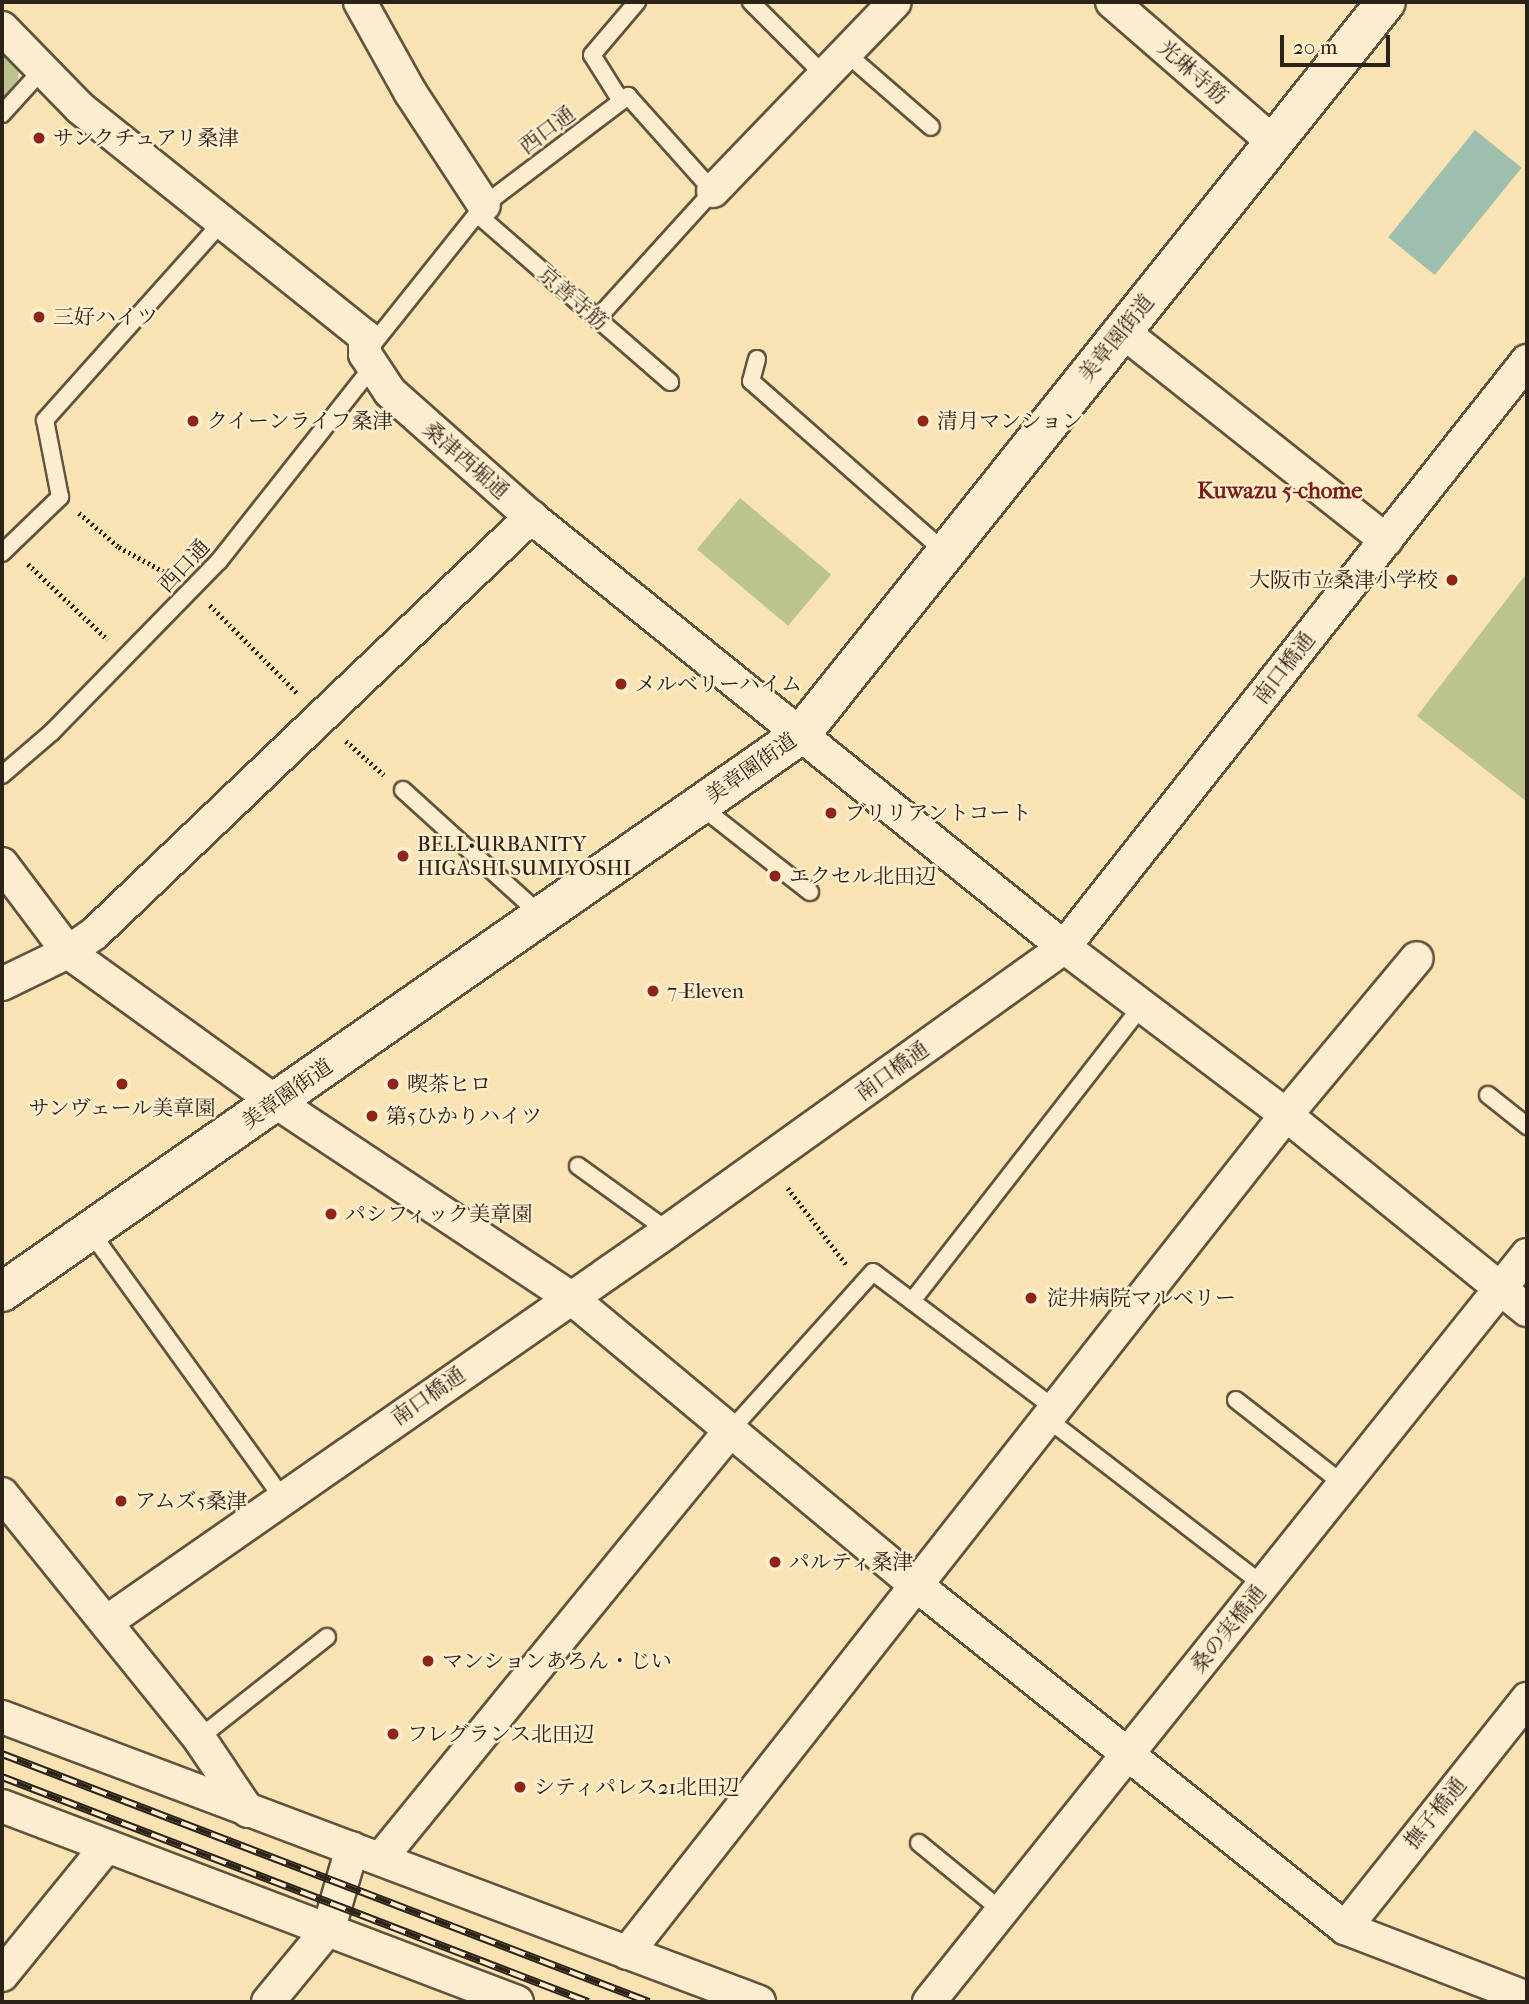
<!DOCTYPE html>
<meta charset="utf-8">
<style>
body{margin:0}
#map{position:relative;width:1529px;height:2004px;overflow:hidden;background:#fae3b3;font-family:"IM FELL French Canon","Noto Serif JP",serif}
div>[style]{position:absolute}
.green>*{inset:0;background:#bbc48e;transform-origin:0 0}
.water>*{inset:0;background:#9ebeae;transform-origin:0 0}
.path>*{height:4.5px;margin-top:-2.25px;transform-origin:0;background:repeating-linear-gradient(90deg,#2c2318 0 2px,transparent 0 5.5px)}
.roads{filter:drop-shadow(2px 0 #60533f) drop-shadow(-2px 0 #60533f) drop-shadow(0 2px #60533f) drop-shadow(0 -2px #60533f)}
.lane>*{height:16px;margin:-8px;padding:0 8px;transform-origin:8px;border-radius:8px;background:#fcedce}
.street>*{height:32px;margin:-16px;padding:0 16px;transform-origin:16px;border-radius:16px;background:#fcedce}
.secondary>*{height:38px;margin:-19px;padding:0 19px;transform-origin:19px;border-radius:19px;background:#fcedce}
.rail>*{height:8px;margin-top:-4px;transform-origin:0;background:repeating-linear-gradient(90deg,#fcedce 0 16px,#2c2318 0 32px);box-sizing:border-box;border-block:2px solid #2c2318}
.dots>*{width:19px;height:19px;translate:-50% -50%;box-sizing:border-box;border:4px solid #fcedce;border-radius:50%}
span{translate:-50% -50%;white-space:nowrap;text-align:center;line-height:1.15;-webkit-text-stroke:5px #fcedce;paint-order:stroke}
.street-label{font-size:21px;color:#2c2318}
.poi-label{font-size:21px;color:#2c2318}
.left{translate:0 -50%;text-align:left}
.right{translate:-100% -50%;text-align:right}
.neighbourhood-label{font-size:23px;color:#7a1f14;font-weight:700}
.frame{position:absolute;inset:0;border:4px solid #2c2318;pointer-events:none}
.scale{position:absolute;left:1280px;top:35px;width:110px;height:32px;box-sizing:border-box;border:4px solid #2c2318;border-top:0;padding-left:9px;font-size:21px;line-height:24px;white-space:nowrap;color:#2c2318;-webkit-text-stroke:5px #fcedce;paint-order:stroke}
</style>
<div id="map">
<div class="green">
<div style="clip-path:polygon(2px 45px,19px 63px,18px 80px,2px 98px)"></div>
<div style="left:740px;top:498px;width:119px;height:67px;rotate:40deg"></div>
<div style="clip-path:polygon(1527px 573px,1527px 802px,1417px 716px)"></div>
</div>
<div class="water">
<div style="left:1475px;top:130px;width:60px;height:138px;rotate:39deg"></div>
</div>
<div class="path">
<div style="left:79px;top:513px;width:52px;rotate:40.4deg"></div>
<div style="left:119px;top:547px;width:58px;rotate:28.8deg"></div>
<div style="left:28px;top:564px;width:110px;rotate:43.5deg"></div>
<div style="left:210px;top:605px;width:124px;rotate:45.3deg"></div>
<div style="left:346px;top:741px;width:51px;rotate:41.8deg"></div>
<div style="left:788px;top:1188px;width:96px;rotate:52.7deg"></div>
</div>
<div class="roads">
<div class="lane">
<div style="left:751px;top:2px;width:105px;rotate:45deg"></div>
<div style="left:847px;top:54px;width:111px;rotate:41deg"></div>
<div style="left:621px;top:101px;width:54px;rotate:-122.2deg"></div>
<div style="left:592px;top:55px;width:70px;rotate:-49.7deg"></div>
<div style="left:2px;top:114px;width:61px;rotate:-47.7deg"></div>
<div style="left:477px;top:214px;width:256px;rotate:41deg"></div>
<div style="left:369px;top:349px;width:184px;rotate:-51.4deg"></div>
<div style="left:484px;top:205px;width:181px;rotate:-37.1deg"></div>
<div style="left:628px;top:96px;width:127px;rotate:48.2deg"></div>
<div style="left:713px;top:191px;width:173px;rotate:132.2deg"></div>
<div style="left:757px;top:359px;width:23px;rotate:105deg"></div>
<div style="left:751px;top:381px;width:259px;rotate:41.4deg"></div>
<div style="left:2px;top:553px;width:81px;rotate:-44deg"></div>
<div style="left:60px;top:497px;width:78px;rotate:-101deg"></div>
<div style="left:45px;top:420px;width:263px;rotate:-48.2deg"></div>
<div style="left:2px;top:775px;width:66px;rotate:-40.7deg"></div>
<div style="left:52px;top:732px;width:239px;rotate:-45.7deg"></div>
<div style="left:219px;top:561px;width:248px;rotate:-51.7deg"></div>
<div style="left:403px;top:790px;width:186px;rotate:42.2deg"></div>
<div style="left:699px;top:805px;width:141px;rotate:38.1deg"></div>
<div style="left:1488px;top:1095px;width:50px;rotate:38.5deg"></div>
<div style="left:578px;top:1166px;width:111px;rotate:35.8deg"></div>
<div style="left:90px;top:1231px;width:328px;rotate:54.2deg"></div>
<div style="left:912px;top:1301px;width:374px;rotate:-52.1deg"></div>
<div style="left:1236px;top:1400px;width:136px;rotate:38.1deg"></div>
<div style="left:1049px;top:1420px;width:270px;rotate:37.6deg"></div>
<div style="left:729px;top:1432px;width:215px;rotate:-48deg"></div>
<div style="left:873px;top:1272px;width:230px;rotate:36.9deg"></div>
<div style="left:199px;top:1738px;width:163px;rotate:-38.3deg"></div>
<div style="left:919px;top:1843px;width:107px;rotate:39.3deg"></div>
</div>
<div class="street">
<div style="left:360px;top:2px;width:103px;rotate:60.9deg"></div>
<div style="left:410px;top:92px;width:135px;rotate:56.8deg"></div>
<div style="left:1112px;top:2px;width:213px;rotate:41deg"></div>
<div style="left:2px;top:28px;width:112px;rotate:45.7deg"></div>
<div style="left:80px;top:108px;width:365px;rotate:38.7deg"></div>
<div style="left:365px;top:336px;width:18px;rotate:90deg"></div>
<div style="left:365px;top:354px;width:45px;rotate:56.7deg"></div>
<div style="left:390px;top:392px;width:188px;rotate:41.6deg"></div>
<div style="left:531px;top:517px;width:685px;rotate:38.9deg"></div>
<div style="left:1064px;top:947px;width:278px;rotate:37.1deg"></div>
<div style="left:1286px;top:1115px;width:310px;rotate:39deg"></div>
<div style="left:713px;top:191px;width:262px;rotate:-46.1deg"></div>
<div style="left:1122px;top:331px;width:337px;rotate:38.4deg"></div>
<div style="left:2px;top:864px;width:110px;rotate:53.1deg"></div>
<div style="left:68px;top:952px;width:256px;rotate:35.8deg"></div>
<div style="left:276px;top:1102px;width:353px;rotate:33.6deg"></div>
<div style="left:570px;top:1297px;width:449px;rotate:39.8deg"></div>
<div style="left:915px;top:1584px;width:551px;rotate:38.66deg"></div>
<div style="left:1345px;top:1928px;width:195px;rotate:21deg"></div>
<div style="left:2px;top:984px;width:73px;rotate:-25.9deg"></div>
<div style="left:68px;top:952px;width:33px;rotate:-35deg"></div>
<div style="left:95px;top:933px;width:603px;rotate:-43.66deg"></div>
<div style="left:2px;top:1494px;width:314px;rotate:51.1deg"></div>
<div style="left:199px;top:1738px;width:88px;rotate:56.1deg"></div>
<div style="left:108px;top:1621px;width:682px;rotate:-34.85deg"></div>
<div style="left:668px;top:1231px;width:487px;rotate:-35.6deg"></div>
<div style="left:1064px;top:947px;width:747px;rotate:-51.69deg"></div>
<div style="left:2px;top:1717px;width:809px;rotate:20.63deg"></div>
<div style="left:2px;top:1806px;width:551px;rotate:20.84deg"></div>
<div style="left:381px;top:1858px;width:550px;rotate:-50.75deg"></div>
<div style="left:1345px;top:1928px;width:293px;rotate:-51.5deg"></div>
<div style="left:627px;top:1953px;width:1066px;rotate:-51.82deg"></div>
<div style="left:1286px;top:1115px;width:204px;rotate:-50.2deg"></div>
<div style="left:2px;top:1975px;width:165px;rotate:-50.9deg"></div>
<div style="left:268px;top:2002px;width:96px;rotate:-50.5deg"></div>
<div style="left:329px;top:1928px;width:83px;rotate:-74deg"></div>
<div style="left:929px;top:2002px;width:957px;rotate:-51.32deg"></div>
</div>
<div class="secondary">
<div style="left:2px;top:1292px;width:973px;rotate:-34.91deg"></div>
<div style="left:800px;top:735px;width:938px;rotate:-51.36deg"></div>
</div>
</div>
<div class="rail">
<div style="left:2px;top:1754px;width:693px;rotate:20.97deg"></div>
<div style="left:2px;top:1777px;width:628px;rotate:21deg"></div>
</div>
<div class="dots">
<div style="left:39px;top:138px;background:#8f2418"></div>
<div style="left:39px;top:317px;background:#8f2418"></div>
<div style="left:193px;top:421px;background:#8f2418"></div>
<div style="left:923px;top:421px;background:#8f2418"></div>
<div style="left:1452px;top:580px;background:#8f2418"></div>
<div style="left:621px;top:684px;background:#8f2418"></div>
<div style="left:831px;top:813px;background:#8f2418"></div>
<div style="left:403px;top:856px;background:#8f2418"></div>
<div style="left:775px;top:876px;background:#8f2418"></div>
<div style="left:653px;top:991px;background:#8f2418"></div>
<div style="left:122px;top:1084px;background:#8f2418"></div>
<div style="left:393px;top:1084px;background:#8f2418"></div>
<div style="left:372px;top:1116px;background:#8f2418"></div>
<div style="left:331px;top:1214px;background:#8f2418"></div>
<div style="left:1031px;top:1298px;background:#8f2418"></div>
<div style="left:121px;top:1501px;background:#8f2418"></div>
<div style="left:775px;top:1562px;background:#8f2418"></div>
<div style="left:428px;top:1661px;background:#8f2418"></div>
<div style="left:393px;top:1734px;background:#8f2418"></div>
<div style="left:520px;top:1787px;background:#8f2418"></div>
</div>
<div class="street-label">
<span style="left:1193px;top:72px;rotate:41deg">光琳寺筋</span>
<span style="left:547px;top:130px;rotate:-37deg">西口通</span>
<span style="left:573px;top:298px;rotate:41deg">京善寺筋</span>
<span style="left:1116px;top:338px;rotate:-51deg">美章園街道</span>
<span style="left:466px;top:460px;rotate:41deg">桑津西堀通</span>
<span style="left:184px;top:566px;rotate:-47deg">西口通</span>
<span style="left:1284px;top:668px;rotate:-52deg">南口橋通</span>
<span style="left:751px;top:768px;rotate:-35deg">美章園街道</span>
<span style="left:892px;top:1071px;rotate:-36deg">南口橋通</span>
<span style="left:287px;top:1094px;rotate:-35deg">美章園街道</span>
<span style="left:428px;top:1396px;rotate:-35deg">南口橋通</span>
<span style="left:1228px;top:1629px;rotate:-51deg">桑の実橋通</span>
<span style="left:1435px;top:1813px;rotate:-51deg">撫子橋通</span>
</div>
<div class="poi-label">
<span class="left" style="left:53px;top:138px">サンクチュアリ桑津</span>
<span class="left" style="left:53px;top:317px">三好ハイツ</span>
<span class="left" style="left:207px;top:421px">クイーンライフ桑津</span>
<span class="left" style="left:937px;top:421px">清月マンション</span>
<span class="right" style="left:1438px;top:580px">大阪市立桑津小学校</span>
<span class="left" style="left:635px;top:684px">メルベリーハイム</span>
<span class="left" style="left:845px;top:813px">ブリリアントコート</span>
<span class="left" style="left:417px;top:856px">BELL•URBANITY<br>HIGASHI SUMIYOSHI</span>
<span class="left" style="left:789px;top:876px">エクセル北田辺</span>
<span class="left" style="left:667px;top:991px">7-Eleven</span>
<span class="left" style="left:407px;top:1084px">喫茶ヒロ</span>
<span style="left:122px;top:1108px">サンヴェール美章園</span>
<span class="left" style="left:386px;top:1116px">第5ひかりハイツ</span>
<span class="left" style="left:345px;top:1214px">パシフィック美章園</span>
<span class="left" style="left:1047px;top:1298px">淀井病院マルベリー</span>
<span class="left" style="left:135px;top:1501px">アムズ5桑津</span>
<span class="left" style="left:789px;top:1562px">パルティ桑津</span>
<span class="left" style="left:442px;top:1661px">マンションあろん・じい</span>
<span class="left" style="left:407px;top:1734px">フレグランス北田辺</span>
<span class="left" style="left:534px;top:1787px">シティパレス21北田辺</span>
</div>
<div class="neighbourhood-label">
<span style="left:1280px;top:491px">Kuwazu 5-chome</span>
</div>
<div class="frame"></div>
<div class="scale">20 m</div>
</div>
